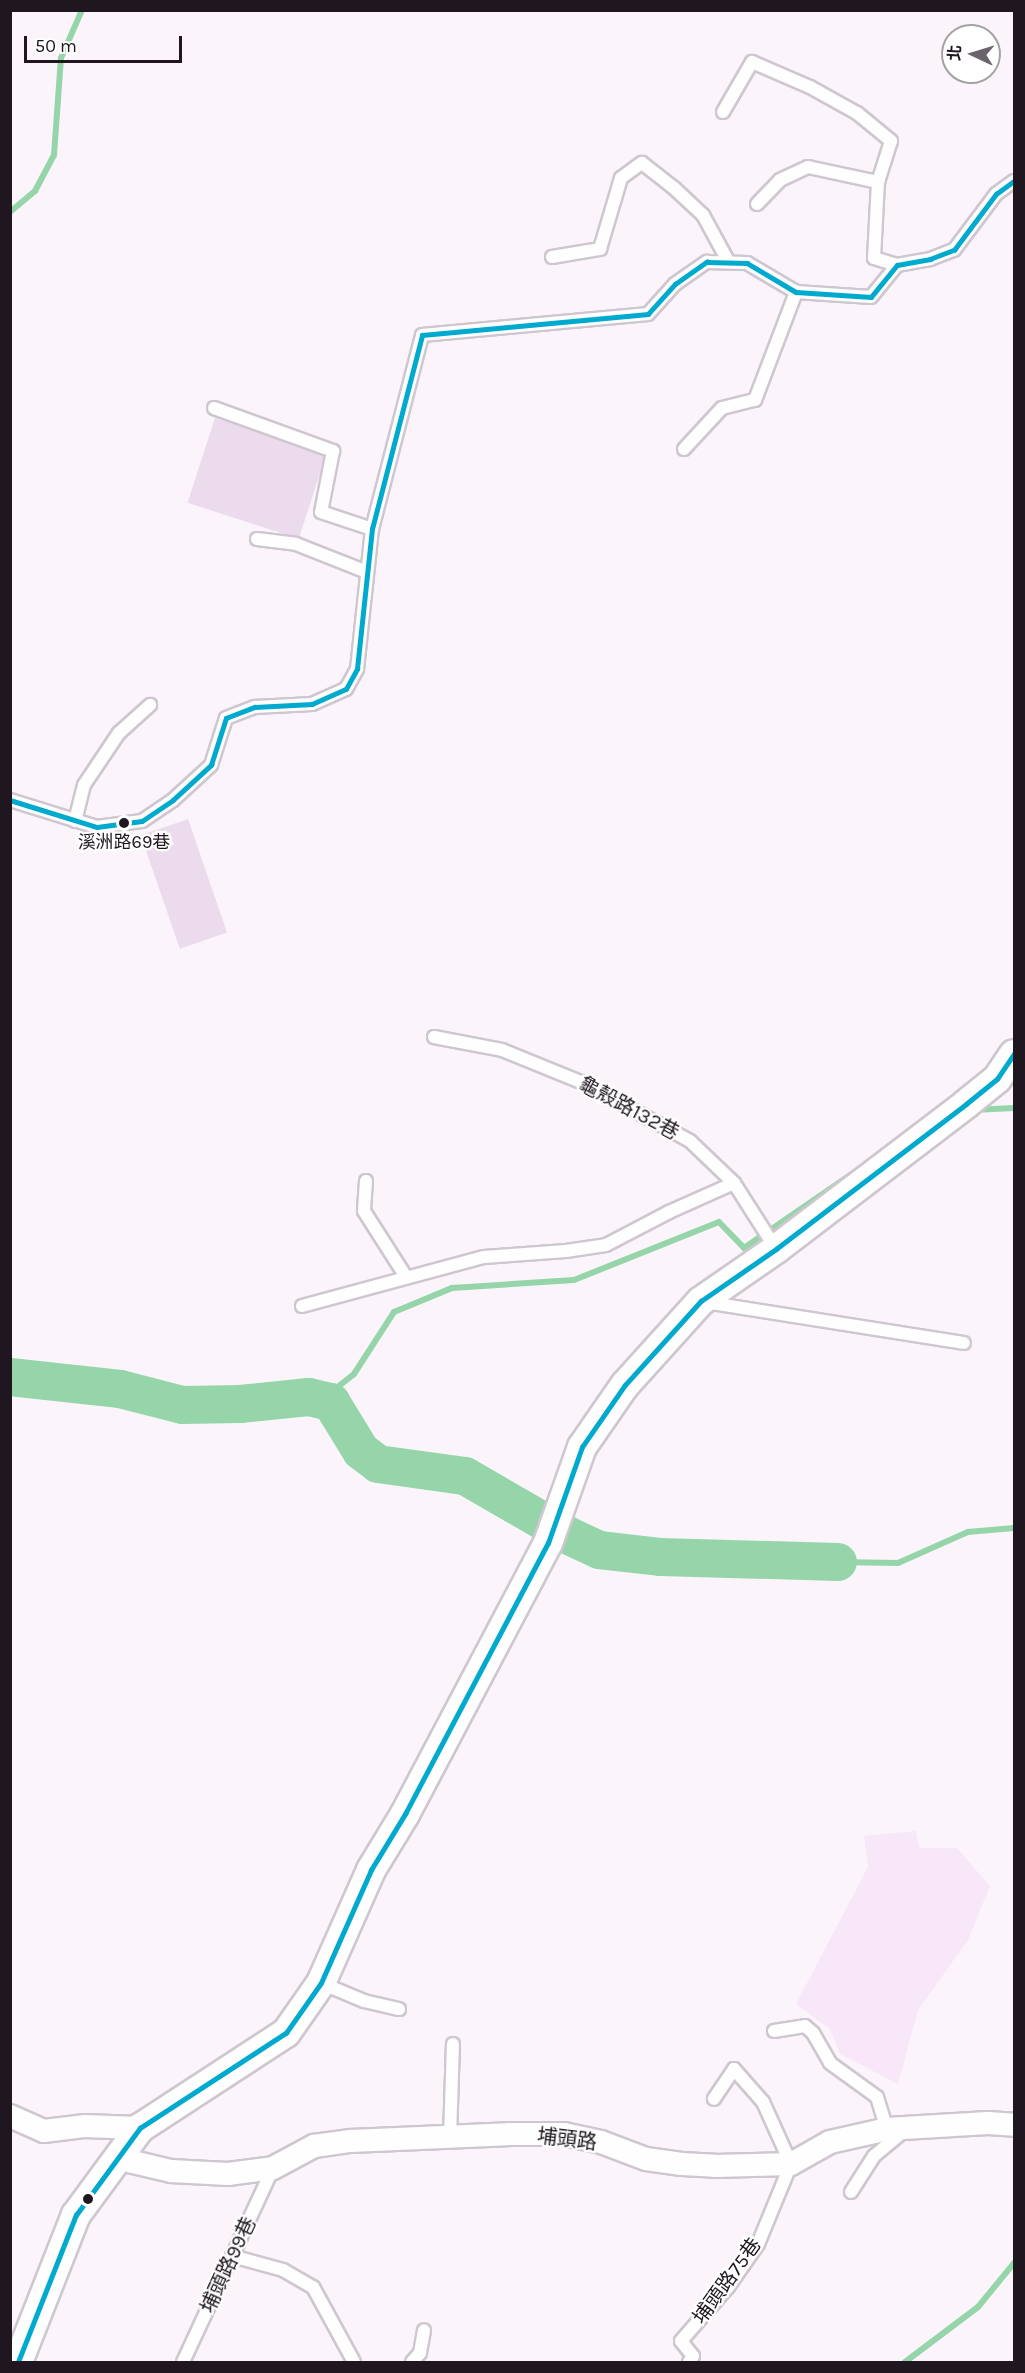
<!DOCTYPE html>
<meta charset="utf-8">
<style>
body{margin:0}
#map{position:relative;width:1025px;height:2373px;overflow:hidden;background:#fbf5fb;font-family:Karla,"Noto Sans TC",sans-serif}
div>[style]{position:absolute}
.green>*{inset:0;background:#f8e6f9}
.stream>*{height:6px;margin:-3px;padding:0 3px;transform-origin:3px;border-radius:3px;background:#96d5aa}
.river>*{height:38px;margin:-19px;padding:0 19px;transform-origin:19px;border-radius:19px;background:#96d5aa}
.building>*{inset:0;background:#ecdbec;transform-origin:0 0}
.roads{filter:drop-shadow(2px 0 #cfc7cf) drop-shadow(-2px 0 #cfc7cf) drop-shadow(0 2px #cfc7cf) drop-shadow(0 -2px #cfc7cf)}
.service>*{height:12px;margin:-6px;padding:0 6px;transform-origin:6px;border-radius:6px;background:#fefefe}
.minor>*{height:22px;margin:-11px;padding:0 11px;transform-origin:11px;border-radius:11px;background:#fefefe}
.tertiary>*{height:28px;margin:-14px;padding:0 14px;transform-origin:14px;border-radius:14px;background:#fefefe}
.bus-1>*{height:4.5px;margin:-2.25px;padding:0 2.25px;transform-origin:2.25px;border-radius:2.25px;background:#00a9ce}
.dots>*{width:16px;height:16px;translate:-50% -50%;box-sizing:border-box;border:3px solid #fff;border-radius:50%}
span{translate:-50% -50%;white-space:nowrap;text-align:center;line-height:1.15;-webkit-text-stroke:4.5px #fff;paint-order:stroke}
.bus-label{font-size:18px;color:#1f161f}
.street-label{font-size:20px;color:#1f161f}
.frame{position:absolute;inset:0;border:12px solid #1f161f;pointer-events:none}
.north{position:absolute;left:941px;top:24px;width:60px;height:60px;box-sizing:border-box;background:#fff;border:2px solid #a5a2a5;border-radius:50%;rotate:274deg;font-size:16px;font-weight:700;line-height:24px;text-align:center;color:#1f161f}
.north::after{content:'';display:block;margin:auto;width:21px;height:27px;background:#6c646c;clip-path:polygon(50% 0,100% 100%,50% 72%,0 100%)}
.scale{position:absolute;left:24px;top:36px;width:158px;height:27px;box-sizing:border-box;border:3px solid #1f161f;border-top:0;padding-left:8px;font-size:18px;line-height:21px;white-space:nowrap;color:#1f161f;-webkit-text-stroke:4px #fff;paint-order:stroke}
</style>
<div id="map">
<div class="green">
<div style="clip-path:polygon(916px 1831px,919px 1848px,957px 1848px,990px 1886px,968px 1940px,918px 2010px,898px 2084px,840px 2054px,830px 2029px,796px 2004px,868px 1867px,864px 1836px)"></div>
</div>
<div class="stream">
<div style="left:10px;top:212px;width:33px;rotate:-40deg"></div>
<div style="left:35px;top:191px;width:41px;rotate:-62.2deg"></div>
<div style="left:54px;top:155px;width:97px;rotate:-85.9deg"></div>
<div style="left:61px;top:58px;width:52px;rotate:-66.4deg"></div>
<div style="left:973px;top:1110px;width:41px;rotate:-2.8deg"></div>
<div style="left:321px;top:1400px;width:42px;rotate:-38.2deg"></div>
<div style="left:354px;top:1374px;width:74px;rotate:-57.2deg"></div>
<div style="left:394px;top:1312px;width:63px;rotate:-22.5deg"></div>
<div style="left:452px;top:1288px;width:122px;rotate:-3.8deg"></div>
<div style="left:574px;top:1280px;width:156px;rotate:-21.8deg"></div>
<div style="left:719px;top:1222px;width:36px;rotate:46deg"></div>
<div style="left:744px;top:1248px;width:132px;rotate:-34.5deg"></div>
<div style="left:838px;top:1562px;width:60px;rotate:1deg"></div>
<div style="left:898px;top:1563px;width:77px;rotate:-23.9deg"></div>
<div style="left:968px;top:1532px;width:46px;rotate:-5deg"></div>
<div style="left:905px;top:2362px;width:91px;rotate:-37deg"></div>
<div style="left:978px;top:2307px;width:57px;rotate:-50.7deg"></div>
</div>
<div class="river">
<div style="left:10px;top:1377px;width:111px;rotate:6.2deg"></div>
<div style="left:120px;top:1389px;width:65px;rotate:14.3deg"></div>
<div style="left:183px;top:1405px;width:57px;rotate:-1deg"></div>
<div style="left:240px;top:1404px;width:69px;rotate:-5.8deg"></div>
<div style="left:309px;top:1397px;width:23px;rotate:13deg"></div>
<div style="left:331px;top:1402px;width:57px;rotate:58.5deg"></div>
<div style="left:361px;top:1451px;width:21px;rotate:37deg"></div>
<div style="left:378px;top:1464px;width:88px;rotate:7.9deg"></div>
<div style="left:465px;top:1476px;width:118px;rotate:30deg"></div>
<div style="left:567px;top:1535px;width:35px;rotate:25deg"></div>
<div style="left:599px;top:1550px;width:61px;rotate:6.5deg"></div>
<div style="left:660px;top:1557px;width:178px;rotate:1.6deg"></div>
</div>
<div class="building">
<div style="left:215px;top:418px;width:117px;height:89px;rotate:18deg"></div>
<div style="left:188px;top:819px;width:120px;height:50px;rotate:71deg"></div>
</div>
<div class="roads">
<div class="service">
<div style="left:723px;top:112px;width:58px;rotate:-59.9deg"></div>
<div style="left:752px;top:62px;width:63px;rotate:23.3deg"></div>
<div style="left:810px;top:87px;width:54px;rotate:29deg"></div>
<div style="left:857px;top:113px;width:44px;rotate:39.5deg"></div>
<div style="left:891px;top:141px;width:43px;rotate:107.6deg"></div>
<div style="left:878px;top:182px;width:76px;rotate:93deg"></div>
<div style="left:874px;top:258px;width:24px;rotate:17deg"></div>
<div style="left:757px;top:204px;width:33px;rotate:-46deg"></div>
<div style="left:780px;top:180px;width:31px;rotate:-25deg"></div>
<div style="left:808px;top:167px;width:72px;rotate:12.1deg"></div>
<div style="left:552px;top:257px;width:49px;rotate:-9.5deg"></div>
<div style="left:600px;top:249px;width:74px;rotate:-73.5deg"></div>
<div style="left:621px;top:178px;width:26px;rotate:-36deg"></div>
<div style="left:642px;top:163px;width:41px;rotate:38deg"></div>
<div style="left:674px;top:188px;width:40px;rotate:43deg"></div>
<div style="left:703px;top:215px;width:52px;rotate:61.5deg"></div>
<div style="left:214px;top:408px;width:127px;rotate:19.9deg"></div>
<div style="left:333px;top:451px;width:62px;rotate:101.1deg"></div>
<div style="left:321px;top:512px;width:54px;rotate:18.4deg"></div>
<div style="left:684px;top:449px;width:56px;rotate:-47.2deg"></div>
<div style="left:722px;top:408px;width:34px;rotate:-14deg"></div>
<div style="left:755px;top:400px;width:116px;rotate:-69.2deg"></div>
<div style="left:257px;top:539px;width:39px;rotate:7deg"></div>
<div style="left:296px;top:544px;width:76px;rotate:21.5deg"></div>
<div style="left:10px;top:800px;width:91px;rotate:17.2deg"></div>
<div style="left:97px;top:827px;width:45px;rotate:-7.6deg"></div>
<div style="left:142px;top:821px;width:37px;rotate:-34deg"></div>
<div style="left:173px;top:800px;width:52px;rotate:-42.6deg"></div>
<div style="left:211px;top:765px;width:49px;rotate:-72.3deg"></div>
<div style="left:226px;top:718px;width:31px;rotate:-21deg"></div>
<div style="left:255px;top:707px;width:57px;rotate:-3deg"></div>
<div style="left:312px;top:704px;width:37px;rotate:-24deg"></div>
<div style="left:346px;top:689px;width:23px;rotate:-61deg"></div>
<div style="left:357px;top:669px;width:141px;rotate:-83.9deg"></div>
<div style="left:372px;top:529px;width:200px;rotate:-75.5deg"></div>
<div style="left:422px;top:335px;width:227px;rotate:-5.3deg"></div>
<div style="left:648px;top:314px;width:40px;rotate:-48deg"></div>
<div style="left:675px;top:284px;width:39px;rotate:-35deg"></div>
<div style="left:707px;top:262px;width:40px;rotate:1.4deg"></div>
<div style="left:747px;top:263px;width:57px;rotate:30.6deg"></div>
<div style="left:796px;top:292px;width:75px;rotate:3.8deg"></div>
<div style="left:871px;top:297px;width:41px;rotate:-50.9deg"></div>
<div style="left:897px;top:265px;width:34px;rotate:-10deg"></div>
<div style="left:930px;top:259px;width:26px;rotate:-21deg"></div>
<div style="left:954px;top:250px;width:70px;rotate:-53.1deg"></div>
<div style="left:996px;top:194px;width:22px;rotate:-36deg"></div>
<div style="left:75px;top:821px;width:37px;rotate:-76deg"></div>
<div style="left:84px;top:785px;width:63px;rotate:-56.1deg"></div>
<div style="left:119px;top:733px;width:42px;rotate:-42.1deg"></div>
<div style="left:434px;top:1037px;width:69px;rotate:10.8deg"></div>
<div style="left:502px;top:1050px;width:85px;rotate:22.1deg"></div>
<div style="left:581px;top:1082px;width:124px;rotate:28.4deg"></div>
<div style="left:690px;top:1141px;width:61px;rotate:43.7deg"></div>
<div style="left:734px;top:1183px;width:78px;rotate:57.5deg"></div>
<div style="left:366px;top:1181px;width:30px;rotate:94deg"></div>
<div style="left:364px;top:1211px;width:78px;rotate:57.5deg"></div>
<div style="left:705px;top:1302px;width:262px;rotate:9deg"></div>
<div style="left:302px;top:1306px;width:188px;rotate:-15.1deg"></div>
<div style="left:484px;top:1257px;width:82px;rotate:-4.2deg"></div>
<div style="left:566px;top:1251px;width:40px;rotate:-8.5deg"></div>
<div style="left:606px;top:1245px;width:71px;rotate:-27.6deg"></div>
<div style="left:669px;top:1212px;width:71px;rotate:-24deg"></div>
<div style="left:321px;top:1983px;width:47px;rotate:22.7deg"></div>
<div style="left:364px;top:2001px;width:36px;rotate:13deg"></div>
<div style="left:774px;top:2031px;width:31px;rotate:-9deg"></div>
<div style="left:805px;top:2026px;width:11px;rotate:41deg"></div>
<div style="left:813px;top:2033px;width:34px;rotate:60deg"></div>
<div style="left:830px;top:2063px;width:58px;rotate:35.9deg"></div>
<div style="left:877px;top:2097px;width:34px;rotate:73deg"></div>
<div style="left:450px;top:2138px;width:94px;rotate:-88.2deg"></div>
<div style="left:851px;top:2192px;width:43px;rotate:-57.4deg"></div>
<div style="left:874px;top:2156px;width:40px;rotate:-40deg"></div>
<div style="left:232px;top:2256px;width:53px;rotate:15.4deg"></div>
<div style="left:283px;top:2270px;width:34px;rotate:30deg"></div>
<div style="left:313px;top:2287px;width:85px;rotate:61.3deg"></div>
<div style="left:183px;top:2362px;width:214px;rotate:-65.1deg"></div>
<div style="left:412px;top:2362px;width:12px;rotate:-48deg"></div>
<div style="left:420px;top:2353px;width:23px;rotate:-80deg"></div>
<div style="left:689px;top:2362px;width:7px;rotate:-56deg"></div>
<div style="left:693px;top:2356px;width:19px;rotate:-129deg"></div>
<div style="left:681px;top:2341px;width:72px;rotate:-49deg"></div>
<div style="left:728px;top:2287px;width:52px;rotate:-55.1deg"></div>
<div style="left:758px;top:2244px;width:87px;rotate:-67.6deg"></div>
<div style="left:791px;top:2164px;width:68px;rotate:-114.3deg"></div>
<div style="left:763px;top:2102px;width:44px;rotate:-131.3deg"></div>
<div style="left:734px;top:2069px;width:36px;rotate:124deg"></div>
</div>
<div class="minor">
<div style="left:10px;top:2116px;width:37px;rotate:24deg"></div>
<div style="left:44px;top:2131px;width:40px;rotate:-7.1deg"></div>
<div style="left:84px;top:2126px;width:56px;rotate:2deg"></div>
<div style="left:116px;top:2158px;width:57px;rotate:13.3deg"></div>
<div style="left:171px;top:2171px;width:57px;rotate:3deg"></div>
<div style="left:228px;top:2174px;width:45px;rotate:-7.6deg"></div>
<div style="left:273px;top:2168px;width:47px;rotate:-28.2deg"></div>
<div style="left:314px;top:2146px;width:37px;rotate:-8deg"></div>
<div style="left:351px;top:2141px;width:159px;rotate:-2.5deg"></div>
<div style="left:510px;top:2134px;width:54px"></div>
<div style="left:564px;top:2134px;width:38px;rotate:12deg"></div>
<div style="left:601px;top:2142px;width:48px;rotate:20.7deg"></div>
<div style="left:646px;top:2159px;width:36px;rotate:8deg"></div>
<div style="left:682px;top:2164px;width:33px;rotate:3deg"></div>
<div style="left:715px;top:2166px;width:76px;rotate:-1.5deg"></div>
<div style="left:791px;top:2164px;width:45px;rotate:-29.4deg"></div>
<div style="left:830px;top:2142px;width:58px;rotate:-12.8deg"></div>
<div style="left:887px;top:2129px;width:101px;rotate:-3.4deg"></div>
<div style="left:988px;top:2123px;width:26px;rotate:4deg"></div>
</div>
<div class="tertiary">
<div style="left:18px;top:2362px;width:158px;rotate:-68.5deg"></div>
<div style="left:76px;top:2215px;width:108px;rotate:-53.7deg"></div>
<div style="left:140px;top:2128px;width:174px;rotate:-33.1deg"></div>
<div style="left:286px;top:2033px;width:61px;rotate:-55deg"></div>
<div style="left:321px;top:1983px;width:124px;rotate:-66.1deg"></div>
<div style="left:371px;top:1870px;width:66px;rotate:-58.7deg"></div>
<div style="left:405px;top:1814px;width:306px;rotate:-62.2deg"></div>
<div style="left:548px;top:1543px;width:102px;rotate:-70.5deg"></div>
<div style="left:582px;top:1447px;width:75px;rotate:-55.3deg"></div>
<div style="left:625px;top:1385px;width:113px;rotate:-47.9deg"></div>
<div style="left:701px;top:1301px;width:91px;rotate:-34.7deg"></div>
<div style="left:776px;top:1249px;width:239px;rotate:-37.3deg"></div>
<div style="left:966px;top:1104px;width:40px;rotate:-39deg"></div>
<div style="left:997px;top:1079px;width:30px;rotate:-56deg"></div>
</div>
</div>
<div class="bus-1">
<div style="left:422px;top:335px;width:227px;rotate:-5.3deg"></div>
<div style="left:648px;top:314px;width:40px;rotate:-48deg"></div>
<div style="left:675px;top:284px;width:39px;rotate:-35deg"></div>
<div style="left:707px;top:262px;width:40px;rotate:1.4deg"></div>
<div style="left:747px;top:263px;width:57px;rotate:30.6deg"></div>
<div style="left:796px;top:292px;width:75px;rotate:3.8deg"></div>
<div style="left:871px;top:297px;width:41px;rotate:-50.9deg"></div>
<div style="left:897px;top:265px;width:34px;rotate:-10deg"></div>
<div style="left:930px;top:259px;width:26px;rotate:-21deg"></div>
<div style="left:954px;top:250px;width:70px;rotate:-53.1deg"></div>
<div style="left:996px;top:194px;width:22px;rotate:-36deg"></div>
<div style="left:10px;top:800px;width:91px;rotate:17.2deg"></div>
<div style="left:97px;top:827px;width:45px;rotate:-7.6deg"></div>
<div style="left:142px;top:821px;width:37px;rotate:-34deg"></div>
<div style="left:173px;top:800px;width:52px;rotate:-42.6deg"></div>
<div style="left:211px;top:765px;width:49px;rotate:-72.3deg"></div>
<div style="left:226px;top:718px;width:31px;rotate:-21deg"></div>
<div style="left:255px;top:707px;width:57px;rotate:-3deg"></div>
<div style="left:312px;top:704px;width:37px;rotate:-24deg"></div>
<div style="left:346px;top:689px;width:23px;rotate:-61deg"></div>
<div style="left:357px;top:669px;width:141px;rotate:-83.9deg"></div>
<div style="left:372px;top:529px;width:200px;rotate:-75.5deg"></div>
<div style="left:18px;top:2362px;width:158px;rotate:-68.5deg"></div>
<div style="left:76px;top:2215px;width:108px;rotate:-53.7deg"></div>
<div style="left:140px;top:2128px;width:174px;rotate:-33.1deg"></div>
<div style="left:286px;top:2033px;width:61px;rotate:-55deg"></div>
<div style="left:321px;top:1983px;width:124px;rotate:-66.1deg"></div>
<div style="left:371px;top:1870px;width:66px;rotate:-58.7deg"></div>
<div style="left:405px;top:1814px;width:306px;rotate:-62.2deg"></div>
<div style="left:548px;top:1543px;width:102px;rotate:-70.5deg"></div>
<div style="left:582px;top:1447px;width:75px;rotate:-55.3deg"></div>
<div style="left:625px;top:1385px;width:113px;rotate:-47.9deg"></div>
<div style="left:701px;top:1301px;width:91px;rotate:-34.7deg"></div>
<div style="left:776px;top:1249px;width:239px;rotate:-37.3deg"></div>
<div style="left:966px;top:1104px;width:40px;rotate:-39deg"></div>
<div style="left:997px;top:1079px;width:30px;rotate:-56deg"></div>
</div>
<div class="dots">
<div style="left:124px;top:823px;background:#1f161f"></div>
<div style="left:88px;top:2199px;background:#1f161f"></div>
</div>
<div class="bus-label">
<span style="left:124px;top:842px">溪洲路69巷</span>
</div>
<div class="street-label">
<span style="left:629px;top:1108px;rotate:28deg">龜殼路132巷</span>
<span style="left:567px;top:2139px;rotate:7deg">埔頭路</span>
<span style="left:228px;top:2265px;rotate:-65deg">埔頭路99巷</span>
<span style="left:727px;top:2281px;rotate:-54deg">埔頭路75巷</span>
</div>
<div class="frame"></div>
<div class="north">北</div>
<div class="scale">50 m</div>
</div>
